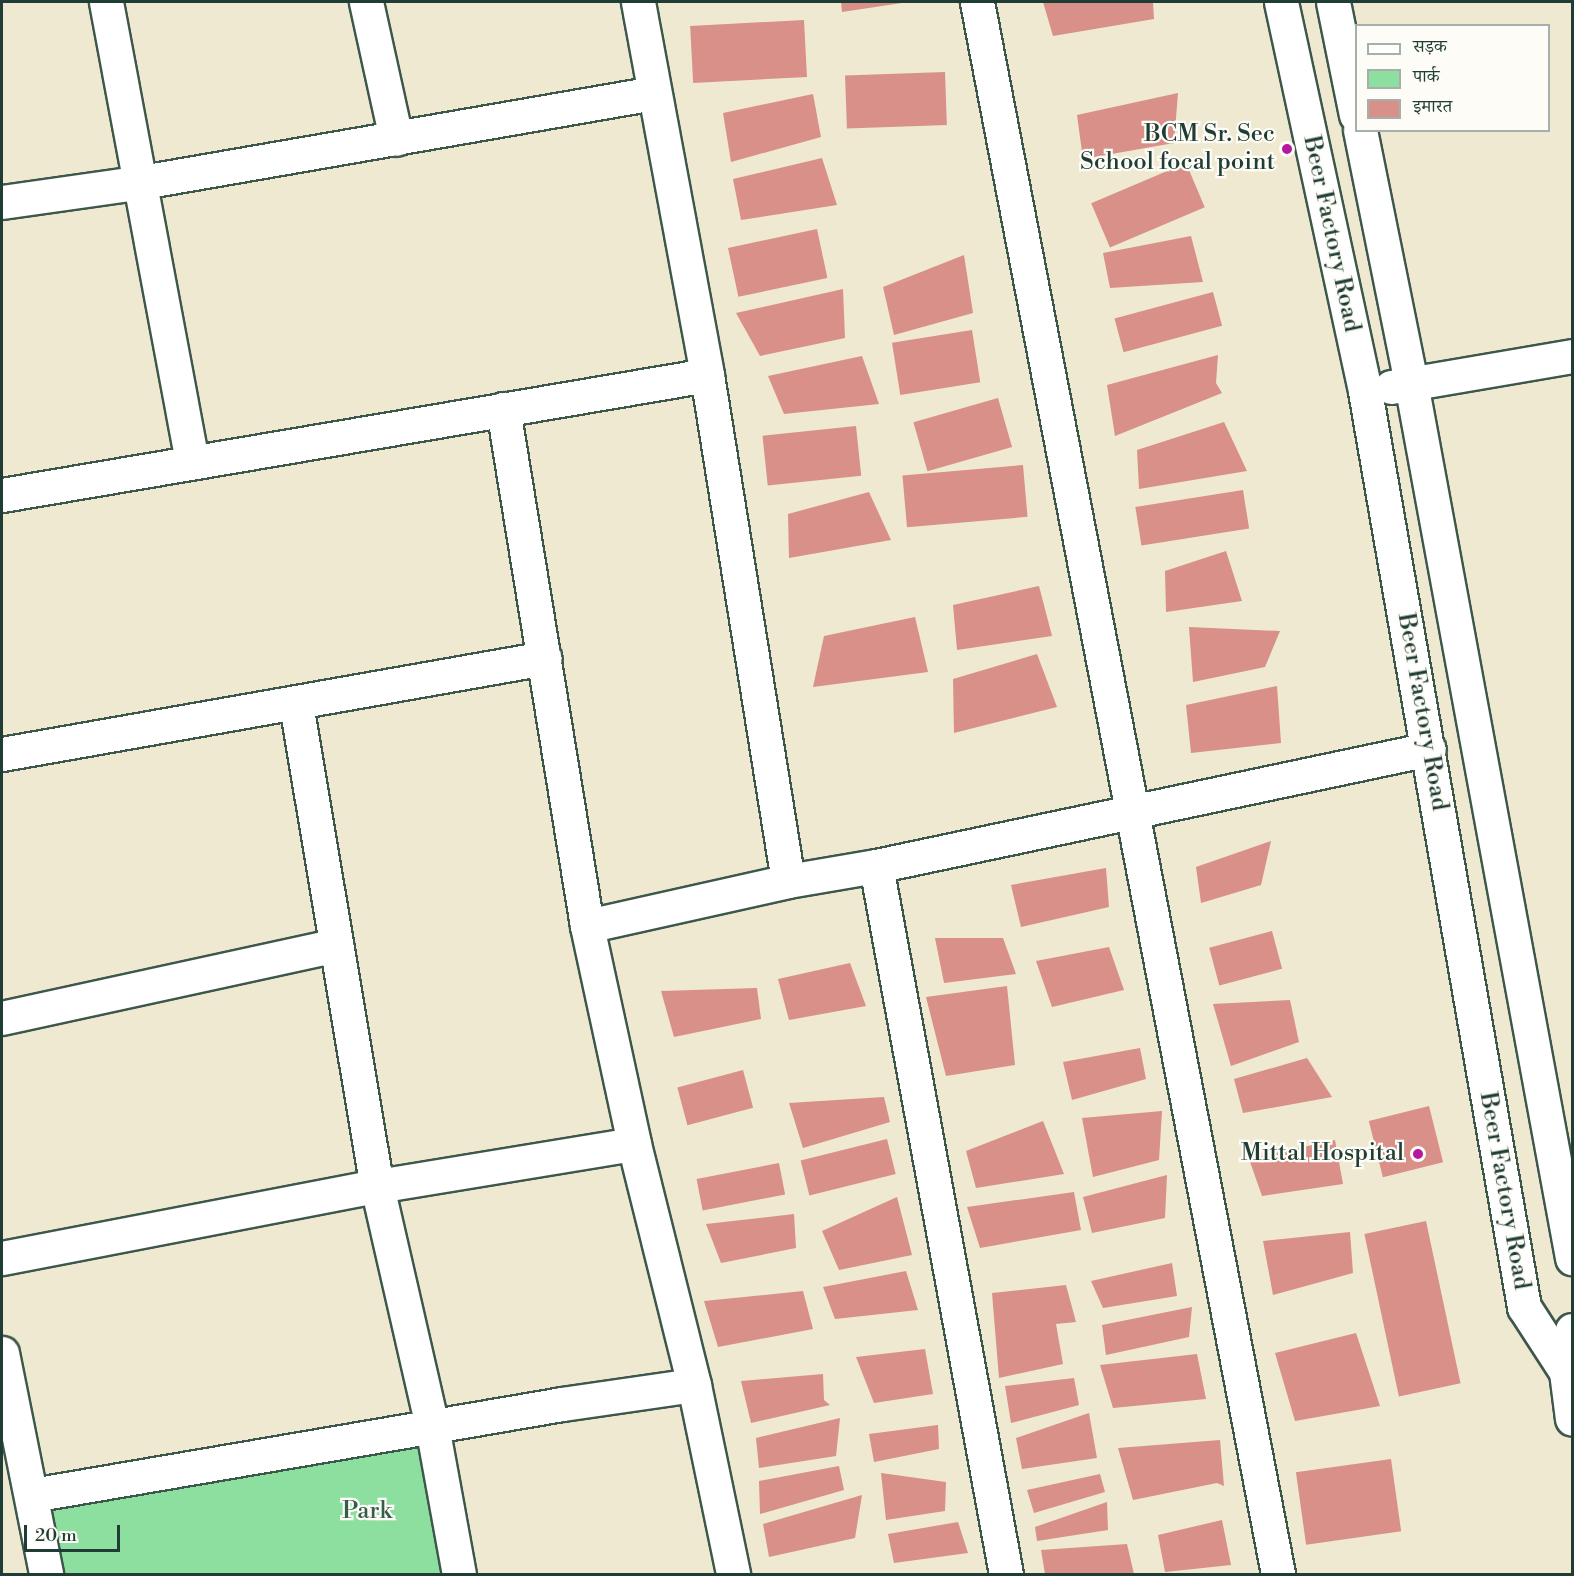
<!DOCTYPE html>
<meta charset="utf-8">
<style>
body{margin:0}
#map{position:relative;width:1574px;height:1576px;overflow:hidden;background:#eee9d0;font-family:"Libre Bodoni","Noto Serif Devanagari",serif}
div>[style]{position:absolute}
.green>*{inset:0;background:#8ddfa0}
.building>*{inset:0;background:#d89089;transform-origin:0 0}
.roads{filter:drop-shadow(2px 0 #3e574b) drop-shadow(-2px 0 #3e574b) drop-shadow(0 2px #3e574b) drop-shadow(0 -2px #3e574b)}
.minor>*{height:33px;margin:-16.5px;padding:0 16.5px;transform-origin:16.5px;border-radius:16.5px;background:#fff}
.dots>*{width:16px;height:16px;translate:-50% -50%;box-sizing:border-box;border:3px solid #fdfcf7;border-radius:50%}
span{translate:-50% -50%;white-space:nowrap;text-align:center;line-height:1.15;-webkit-text-stroke:4.5px #fdfcf7;paint-order:stroke}
.poi-label{font-size:24px;color:#1f3d34}
.right{translate:-100% -50%;text-align:right}
.street-label{font-size:24px;color:#1f3d34}
.park-label{font-size:24px;color:#355d4a}
.frame{position:absolute;inset:0;border:3px solid #1f3d34;pointer-events:none}
.legend{position:absolute;left:1355px;top:24px;width:195px;height:108px;box-sizing:border-box;background:#fdfcf7;border:2px solid #a4b0a9;margin:0;padding:8px 10px;list-style:none;font-size:18px;color:#1f3d34}
.legend li{display:flex;align-items:center;gap:12px;height:30px}
.legend b{width:30px;border:2px solid #a4b0a9}
.scale{position:absolute;left:24px;top:1525px;width:96px;height:27px;box-sizing:border-box;border:3px solid #1f3d34;border-top:0;padding-left:8px;font-size:18px;line-height:21px;white-space:nowrap;color:#1f3d34;-webkit-text-stroke:4px #fdfcf7;paint-order:stroke}
</style>
<div id="map">
<div class="green">
<div style="clip-path:polygon(424px 1439px,448px 1574px,58px 1574px,47px 1506px)"></div>
</div>
<div class="building">
<div style="clip-path:polygon(841px 2px,902px 2px,902px 3px,842px 12px)"></div>
<div style="clip-path:polygon(1043px 2px,1153px 2px,1154px 19px,1053px 36px)"></div>
<div style="left:804px;top:20px;width:57px;height:114px;rotate:87deg"></div>
<div style="left:945px;top:72px;width:53px;height:100px;rotate:88deg"></div>
<div style="clip-path:polygon(1178px 93px,1174px 143px,1083px 159px,1077px 115px)"></div>
<div style="clip-path:polygon(813px 94px,821px 137px,731px 162px,723px 113px)"></div>
<div style="clip-path:polygon(822px 158px,837px 205px,741px 220px,733px 179px)"></div>
<div style="left:1186px;top:163px;width:48px;height:103px;rotate:67deg"></div>
<div style="left:817px;top:229px;width:50px;height:91px;rotate:78deg"></div>
<div style="clip-path:polygon(1191px 236px,1203px 282px,1110px 288px,1103px 253px)"></div>
<div style="clip-path:polygon(964px 255px,973px 313px,894px 335px,883px 287px)"></div>
<div style="clip-path:polygon(843px 289px,845px 338px,760px 356px,736px 313px)"></div>
<div style="left:1213px;top:292px;width:35px;height:102px;rotate:75deg"></div>
<div style="left:972px;top:330px;width:53px;height:81px;rotate:81deg"></div>
<div style="clip-path:polygon(1218px 355px,1216px 383px,1222px 393px,1115px 436px,1107px 385px)"></div>
<div style="clip-path:polygon(862px 356px,879px 404px,784px 414px,768px 376px)"></div>
<div style="left:998px;top:398px;width:51px;height:88px;rotate:74deg"></div>
<div style="clip-path:polygon(1224px 422px,1247px 471px,1139px 489px,1137px 450px)"></div>
<div style="left:856px;top:426px;width:50px;height:94px;rotate:84deg"></div>
<div style="left:1023px;top:465px;width:52px;height:121px;rotate:85deg"></div>
<div style="left:1243px;top:490px;width:39px;height:109px;rotate:81deg"></div>
<div style="clip-path:polygon(869px 492px,891px 540px,789px 558px,788px 514px)"></div>
<div style="clip-path:polygon(1226px 551px,1242px 601px,1166px 612px,1165px 571px)"></div>
<div style="clip-path:polygon(1039px 586px,1052px 636px,957px 650px,953px 605px)"></div>
<div style="clip-path:polygon(915px 617px,928px 672px,813px 687px,824px 636px)"></div>
<div style="clip-path:polygon(1189px 627px,1280px 631px,1265px 667px,1193px 682px)"></div>
<div style="clip-path:polygon(1037px 654px,1057px 707px,954px 733px,953px 679px)"></div>
<div style="clip-path:polygon(1277px 686px,1281px 743px,1191px 753px,1186px 705px)"></div>
<div style="clip-path:polygon(1271px 841px,1261px 885px,1201px 903px,1196px 867px)"></div>
<div style="clip-path:polygon(1106px 868px,1109px 907px,1021px 927px,1011px 885px)"></div>
<div style="left:1272px;top:931px;width:39px;height:65px;rotate:75deg"></div>
<div style="clip-path:polygon(935px 938px,1003px 938px,1016px 974px,944px 983px)"></div>
<div style="clip-path:polygon(1109px 947px,1124px 990px,1052px 1007px,1036px 961px)"></div>
<div style="clip-path:polygon(850px 963px,866px 1006px,789px 1020px,778px 979px)"></div>
<div style="clip-path:polygon(1007px 986px,1015px 1065px,946px 1076px,926px 997px)"></div>
<div style="clip-path:polygon(757px 988px,761px 1019px,674px 1037px,661px 991px)"></div>
<div style="clip-path:polygon(1290px 1000px,1299px 1042px,1231px 1066px,1213px 1004px)"></div>
<div style="clip-path:polygon(1140px 1048px,1146px 1079px,1072px 1100px,1063px 1062px)"></div>
<div style="clip-path:polygon(1307px 1058px,1332px 1097px,1243px 1113px,1234px 1079px)"></div>
<div style="left:743px;top:1070px;width:39px;height:68px;rotate:75deg"></div>
<div style="clip-path:polygon(884px 1097px,890px 1122px,803px 1148px,789px 1103px)"></div>
<div style="left:1429px;top:1106px;width:58px;height:62px;rotate:76deg"></div>
<div style="clip-path:polygon(1162px 1111px,1159px 1160px,1093px 1177px,1082px 1118px)"></div>
<div style="clip-path:polygon(1043px 1121px,1064px 1174px,976px 1188px,966px 1151px)"></div>
<div style="left:887px;top:1139px;width:36px;height:89px;rotate:76deg"></div>
<div style="clip-path:polygon(1335px 1140px,1343px 1184px,1262px 1196px,1249px 1159px)"></div>
<div style="left:779px;top:1163px;width:32px;height:84px;rotate:79deg"></div>
<div style="clip-path:polygon(1167px 1175px,1165px 1218px,1092px 1233px,1083px 1197px)"></div>
<div style="clip-path:polygon(1074px 1192px,1081px 1230px,980px 1248px,967px 1207px)"></div>
<div style="clip-path:polygon(897px 1197px,912px 1255px,839px 1270px,822px 1231px)"></div>
<div style="clip-path:polygon(794px 1214px,796px 1248px,721px 1263px,706px 1224px)"></div>
<div style="left:1426px;top:1221px;width:166px;height:63px;rotate:78deg"></div>
<div style="clip-path:polygon(1350px 1232px,1353px 1273px,1273px 1295px,1263px 1241px)"></div>
<div style="clip-path:polygon(1172px 1263px,1177px 1296px,1103px 1308px,1091px 1281px)"></div>
<div style="clip-path:polygon(906px 1271px,918px 1310px,835px 1319px,823px 1287px)"></div>
<div style="clip-path:polygon(1066px 1285px,1076px 1322px,1056px 1324px,1063px 1364px,999px 1378px,992px 1293px)"></div>
<div style="clip-path:polygon(803px 1291px,813px 1329px,718px 1347px,704px 1301px)"></div>
<div style="clip-path:polygon(1192px 1307px,1189px 1337px,1106px 1355px,1102px 1325px)"></div>
<div style="clip-path:polygon(1356px 1333px,1380px 1406px,1295px 1421px,1275px 1353px)"></div>
<div style="clip-path:polygon(925px 1349px,933px 1394px,874px 1403px,856px 1357px)"></div>
<div style="clip-path:polygon(1197px 1354px,1206px 1399px,1113px 1408px,1100px 1365px)"></div>
<div style="clip-path:polygon(823px 1374px,824px 1400px,830px 1405px,751px 1423px,741px 1381px)"></div>
<div style="clip-path:polygon(1074px 1378px,1079px 1405px,1011px 1423px,1005px 1386px)"></div>
<div style="clip-path:polygon(1089px 1413px,1097px 1458px,1022px 1469px,1016px 1438px)"></div>
<div style="clip-path:polygon(840px 1418px,836px 1456px,759px 1468px,756px 1438px)"></div>
<div style="clip-path:polygon(938px 1425px,939px 1449px,874px 1462px,869px 1434px)"></div>
<div style="clip-path:polygon(1220px 1440px,1224px 1486px,1217px 1483px,1133px 1500px,1118px 1448px)"></div>
<div style="left:1391px;top:1459px;width:73px;height:96px;rotate:82deg"></div>
<div style="clip-path:polygon(839px 1466px,844px 1490px,760px 1514px,759px 1481px)"></div>
<div style="clip-path:polygon(881px 1473px,946px 1482px,945px 1511px,886px 1520px)"></div>
<div style="clip-path:polygon(1100px 1474px,1105px 1492px,1034px 1513px,1027px 1490px)"></div>
<div style="clip-path:polygon(862px 1495px,855px 1538px,769px 1557px,763px 1524px)"></div>
<div style="clip-path:polygon(1107px 1502px,1108px 1530px,1037px 1541px,1035px 1527px)"></div>
<div style="clip-path:polygon(1222px 1520px,1231px 1565px,1165px 1572px,1158px 1535px)"></div>
<div style="clip-path:polygon(958px 1522px,968px 1553px,894px 1563px,888px 1534px)"></div>
<div style="clip-path:polygon(1127px 1544px,1134px 1574px,1045px 1574px,1041px 1550px)"></div>
</div>
<div class="roads">
<div class="minor">
<div style="left:106px;top:2px;width:468px;rotate:79.4deg"></div>
<div style="left:366px;top:2px;width:140px;rotate:77.6deg"></div>
<div style="left:638px;top:2px;width:379px;rotate:79.5deg"></div>
<div style="left:707px;top:375px;width:512px;rotate:80.91deg"></div>
<div style="left:977px;top:2px;width:1601px;rotate:79.16deg"></div>
<div style="left:1281px;top:2px;width:398px;rotate:77.8deg"></div>
<div style="left:1365px;top:391px;width:930px;rotate:80.15deg"></div>
<div style="left:1524px;top:1307px;width:77px;rotate:57.1deg"></div>
<div style="left:1333px;top:2px;width:115px;rotate:78.5deg"></div>
<div style="left:1360px;top:130px;width:258px;rotate:78.6deg"></div>
<div style="left:1411px;top:383px;width:890px;rotate:79.57deg"></div>
<div style="left:2px;top:202px;width:141px;rotate:-8.1deg"></div>
<div style="left:142px;top:182px;width:520px;rotate:-9.86deg"></div>
<div style="left:1391px;top:387px;width:184px;rotate:-9.7deg"></div>
<div style="left:503px;top:409px;width:524px;rotate:80.77deg"></div>
<div style="left:587px;top:926px;width:223px;rotate:77.8deg"></div>
<div style="left:634px;top:1144px;width:248px;rotate:76deg"></div>
<div style="left:694px;top:1385px;width:193px;rotate:78.3deg"></div>
<div style="left:2px;top:495px;width:715px;rotate:-9.66deg"></div>
<div style="left:296px;top:704px;width:489px;rotate:80.5deg"></div>
<div style="left:377px;top:1186px;width:246px;rotate:77.1deg"></div>
<div style="left:432px;top:1426px;width:150px;rotate:79.7deg"></div>
<div style="left:2px;top:754px;width:551px;rotate:-10.03deg"></div>
<div style="left:876px;top:866px;width:720px;rotate:79.6deg"></div>
<div style="left:587px;top:926px;width:206px;rotate:-12.6deg"></div>
<div style="left:788px;top:881px;width:89px;rotate:-9.7deg"></div>
<div style="left:876px;top:866px;width:565px;rotate:-11.95deg"></div>
<div style="left:2px;top:1018px;width:342px;rotate:-12.3deg"></div>
<div style="left:2px;top:1258px;width:382px;rotate:-10.9deg"></div>
<div style="left:377px;top:1186px;width:260px;rotate:-9.3deg"></div>
<div style="left:1572px;top:1330px;width:42px;rotate:98.1deg"></div>
<div style="left:1566px;top:1372px;width:47px;rotate:82.7deg"></div>
<div style="left:2px;top:1353px;width:225px;rotate:78.7deg"></div>
<div style="left:32px;top:1495px;width:538px;rotate:-9.74deg"></div>
<div style="left:562px;top:1404px;width:133px;rotate:-8.2deg"></div>
</div>
</div>
<div class="dots">
<div style="left:1287px;top:149px;background:#b5179e"></div>
<div style="left:1418px;top:1154px;background:#b5179e"></div>
</div>
<div class="poi-label">
<span class="right" style="left:1275px;top:149px">BCM Sr. Sec<br>School focal point</span>
<span class="right" style="left:1404px;top:1154px">Mittal Hospital</span>
</div>
<div class="street-label">
<span style="left:1331px;top:234px;rotate:78deg">Beer Factory Road</span>
<span style="left:1422px;top:712px;rotate:80deg">Beer Factory Road</span>
<span style="left:1504px;top:1191px;rotate:80deg">Beer Factory Road</span>
</div>
<div class="park-label">
<span style="left:367px;top:1512px">Park</span>
</div>
<div class="frame"></div>
<ul class="legend">
<li><b style="height:8px;background:#fff"></b>सड़क</li>
<li><b style="height:16px;background:#8ddfa0"></b>पार्क</li>
<li><b style="height:16px;background:#d89089"></b>इमारत</li>
</ul>
<div class="scale">20 m</div>
</div>
